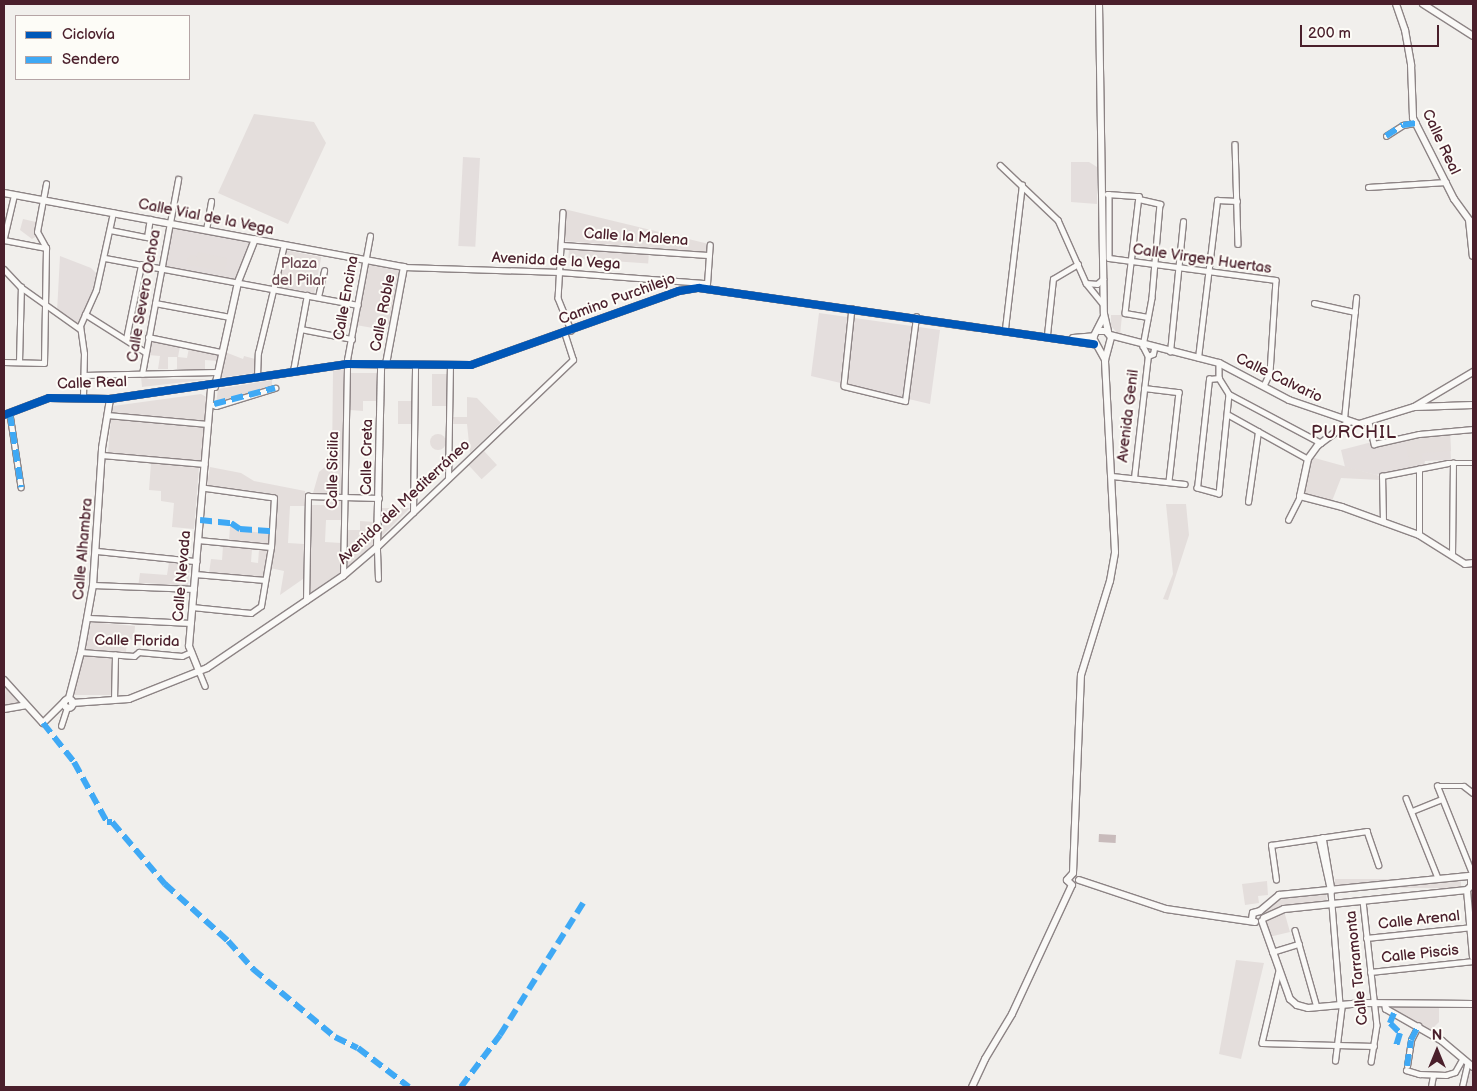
<!DOCTYPE html>
<meta charset="utf-8">
<style>
body{margin:0}
#map{position:relative;width:1477px;height:1091px;overflow:hidden;background:#f1efec;font-family:"Balsamiq Sans",sans-serif}
div>[style]{position:absolute}
.built>*{inset:0;background:#e4dedd;transform-origin:0 0}
.green>*{inset:0;background:#e4dedc;transform-origin:0 0}
.round{border-radius:50%}
.water>*{inset:0;background:#c8bbbb;transform-origin:0 0}
.roads{filter:drop-shadow(1px 0 #8d8485) drop-shadow(-1px 0 #8d8485) drop-shadow(0 1px #8d8485) drop-shadow(0 -1px #8d8485)}
.street>*{height:4.5px;margin:-2.25px;padding:0 2.25px;transform-origin:2.25px;border-radius:2.25px;background:#faf9f7}
.secondary>*{height:6px;margin:-3px;padding:0 3px;transform-origin:3px;border-radius:3px;background:#faf9f7}
.secondary>.ring{margin:-3px;padding:0;box-sizing:content-box;background:none;border:6px solid #faf9f7;border-radius:50%}
.quiet>*{height:6px;margin-top:-3px;transform-origin:0;background:repeating-linear-gradient(90deg,#3fa9f5 0 12px,transparent 0 18px)}
.cycleway>*{height:8px;margin:-4px;padding:0 4px;transform-origin:4px;border-radius:4px;background:#0057b8}
span{translate:-50% -50%;white-space:nowrap;text-align:center;line-height:1.15;-webkit-text-stroke:4px #fdfcf7;paint-order:stroke}
.street-label{font-size:15px;color:#4a1f2b}
.park-label{font-size:15px;color:#6e4b54}
.quarter-label{font-size:18px;color:#4a1f2b;letter-spacing:1px}
.frame{position:absolute;inset:0;border:5px solid #4a1f2b;pointer-events:none}
.legend{position:absolute;left:15px;top:15px;width:175px;height:65px;box-sizing:border-box;background:#fdfcf7;border:1px solid #b5a4a5;margin:0;padding:6px 9px;list-style:none;font-size:15px;color:#4a1f2b}
.legend li{display:flex;align-items:center;gap:10px;height:25px}
.legend b{width:25px;border:1px solid #b5a4a5}
.north{position:absolute;left:1412px;top:1026px;width:50px;height:50px;-webkit-text-stroke:4px #fdfcf7;paint-order:stroke;rotate:0deg;font-size:14px;font-weight:700;line-height:20px;text-align:center;color:#4a1f2b}
.north::after{content:'';display:block;margin:auto;width:18px;height:22px;background:#4a1f2b;clip-path:polygon(50% 0,100% 100%,50% 72%,0 100%)}
.scale{position:absolute;left:1300px;top:25px;width:139px;height:22px;box-sizing:border-box;border:2px solid #4a1f2b;border-top:0;padding-left:6px;font-size:15px;line-height:18px;white-space:nowrap;color:#4a1f2b;-webkit-text-stroke:4px #fdfcf7;paint-order:stroke}
</style>
<div id="map">
<div class="built">
<div style="left:463px;top:157px;width:17px;height:89px;rotate:3deg"></div>
<div style="clip-path:polygon(1071px 162px,1089px 162px,1097px 167px,1097px 204px,1071px 202px)"></div>
<div style="left:172px;top:228px;width:79px;height:40px;rotate:10deg"></div>
<div style="clip-path:polygon(60px 256px,91px 268px,99px 276px,77px 327px,57px 312px)"></div>
<div style="clip-path:polygon(819px 313px,940px 330px,930px 404px,811px 376px)"></div>
<div style="clip-path:polygon(1450px 433px,1451px 460px,1425px 461px,1424px 465px,1376px 475px,1345px 467px,1341px 450px,1372px 442px,1373px 447px)"></div>
<div style="clip-path:polygon(1469px 1069px,1473px 1070px,1473px 1087px,1465px 1087px)"></div>
</div>
<div class="green">
<div style="clip-path:polygon(254px 114px,314px 122px,326px 143px,288px 224px,218px 193px)"></div>
<div style="clip-path:polygon(564px 209px,709px 244px,708px 252px,563px 241px)"></div>
<div style="clip-path:polygon(23px 219px,36px 222px,37px 236px,32px 239px,20px 230px)"></div>
<div style="left:569px;top:249px;width:80px;height:9px;rotate:4deg"></div>
<div style="left:285px;top:250px;width:37px;height:37px;rotate:11deg"></div>
<div style="left:198px;top:252px;width:30px;height:14px;rotate:12deg"></div>
<div class="round" style="left:186.5px;top:254.5px;width:11px;height:11px"></div>
<div style="clip-path:polygon(368px 264px,400px 269px,390px 325px,374px 322px,373px 328px,356px 325px)"></div>
<div style="clip-path:polygon(1111px 315px,1122px 315px,1120px 336px,1111px 326px)"></div>
<div style="clip-path:polygon(151px 341px,180px 346px,178px 357px,187px 358px,189px 348px,219px 353px,217px 361px,205px 360px,205px 369px,177px 369px,177px 357px,168px 357px,168px 369px,158px 369px,160px 356px,148px 355px)"></div>
<div style="clip-path:polygon(225px 352px,243px 359px,244px 356px,255px 359px,254px 373px,218px 378px)"></div>
<div style="clip-path:polygon(345px 369px,342px 493px,313px 493px,319px 472px,332px 461px,333px 371px)"></div>
<div style="clip-path:polygon(350px 373px,377px 373px,377px 401px,363px 401px,363px 411px,350px 410px)"></div>
<div style="left:432px;top:374px;width:15px;height:32px"></div>
<div style="clip-path:polygon(141px 376px,149px 379px,211px 379px,142px 387px)"></div>
<div style="clip-path:polygon(272px 380px,272px 388px,216px 404px,218px 389px)"></div>
<div style="clip-path:polygon(201px 394px,208px 398px,205px 421px,112px 413px,113px 406px)"></div>
<div style="clip-path:polygon(467px 397px,477px 398px,501px 423px,470px 453px,467px 424px,452px 424px,452px 417px,467px 417px)"></div>
<div style="left:398px;top:401px;width:14px;height:23px"></div>
<div style="left:111px;top:419px;width:94px;height:34px;rotate:5deg"></div>
<div style="clip-path:polygon(1450px 433px,1451px 451px,1422px 453px,1423px 463px,1410px 466px,1405px 440px)"></div>
<div class="round" style="left:430px;top:434px;width:16px;height:16px"></div>
<div style="left:484px;top:451px;width:19px;height:21px;rotate:47deg"></div>
<div style="clip-path:polygon(1311px 457px,1380px 476px,1380px 480px,1341px 478px,1332px 501px,1303px 494px)"></div>
<div style="clip-path:polygon(151px 463px,199px 467px,194px 529px,172px 527px,174px 503px,161px 501px,161px 491px,149px 490px)"></div>
<div style="clip-path:polygon(210px 467px,241px 473px,254px 481px,305px 491px,305px 506px,290px 506px,288px 543px,304px 544px,303px 579px,280px 595px,284px 571px,270px 568px,277px 495px,207px 485px)"></div>
<div style="clip-path:polygon(327px 499px,342px 499px,342px 520px,326px 520px,325px 542px,341px 543px,341px 572px,309px 594px,310px 505px,326px 505px)"></div>
<div style="clip-path:polygon(1166px 504px,1186px 504px,1189px 535px,1168px 600px,1163px 599px,1173px 574px)"></div>
<div style="clip-path:polygon(382px 508px,410px 508px,381px 537px)"></div>
<div style="clip-path:polygon(360px 521px,374px 522px,374px 544px,346px 568px,347px 530px,360px 530px)"></div>
<div style="clip-path:polygon(230px 526px,240px 531px,269px 533px,268px 545px,229px 541px)"></div>
<div style="clip-path:polygon(223px 546px,252px 549px,251px 562px,258px 563px,259px 550px,267px 550px,263px 578px,209px 573px,211px 559px,222px 560px)"></div>
<div style="clip-path:polygon(169px 562px,190px 564px,188px 586px,146px 583px,138px 587px,140px 573px,167px 575px)"></div>
<div style="clip-path:polygon(91px 622px,135px 626px,134px 640px,127px 639px,126px 653px,85px 649px)"></div>
<div style="clip-path:polygon(84px 654px,112px 657px,111px 695px,73px 695px)"></div>
<div style="clip-path:polygon(6px 686px,19px 701px,20px 702px,4px 705px)"></div>
<div style="left:1461px;top:879px;width:9px;height:126px;rotate:90deg"></div>
<div style="clip-path:polygon(1267px 881px,1268px 895px,1258px 896px,1259px 903px,1245px 905px,1242px 884px)"></div>
<div style="clip-path:polygon(1326px 894px,1327px 903px,1266px 914px,1263px 909px,1280px 897px)"></div>
<div style="clip-path:polygon(1284px 911px,1290px 932px,1269px 937px,1265px 922px)"></div>
<div style="clip-path:polygon(1236px 960px,1264px 963px,1241px 1059px,1219px 1054px)"></div>
<div style="clip-path:polygon(1394px 1007px,1439px 1008px,1439px 1022px,1431px 1030px,1393px 1010px)"></div>
</div>
<div class="water">
<div style="left:1099px;top:834px;width:17px;height:8px;rotate:3deg"></div>
</div>
<div class="roads">
<div class="street">
<div style="left:1386px;top:136px;width:20px;rotate:-33deg"></div>
<div style="left:1403px;top:125px;width:13px;rotate:-9deg"></div>
<div style="left:1235px;top:144px;width:100px;rotate:88.3deg"></div>
<div style="left:1000px;top:165px;width:80px;rotate:43.5deg"></div>
<div style="left:1058px;top:220px;width:69px;rotate:66deg"></div>
<div style="left:1086px;top:283px;width:27px;rotate:51deg"></div>
<div style="left:1368px;top:187px;width:78px;rotate:-3.7deg"></div>
<div style="left:1107px;top:194px;width:32px;rotate:4deg"></div>
<div style="left:1139px;top:196px;width:118px;rotate:96.8deg"></div>
<div style="left:1125px;top:313px;width:23px;rotate:10deg"></div>
<div style="left:1109px;top:194px;width:64px;rotate:90deg"></div>
<div style="left:1109px;top:258px;width:168px;rotate:7.5deg"></div>
<div style="left:1276px;top:280px;width:93px;rotate:93.7deg"></div>
<div style="left:1270px;top:373px;width:14px;rotate:115deg"></div>
<div style="left:1139px;top:199px;width:22px;rotate:13deg"></div>
<div style="left:1160px;top:204px;width:94px;rotate:94.9deg"></div>
<div style="left:1152px;top:298px;width:49px;rotate:100.6deg"></div>
<div style="left:1143px;top:346px;width:11px;rotate:63deg"></div>
<div style="left:563px;top:212px;width:86px;rotate:93.3deg"></div>
<div style="left:558px;top:298px;width:35px;rotate:68deg"></div>
<div style="left:110px;top:230px;width:38px;rotate:11deg"></div>
<div style="left:147px;top:237px;width:18px;rotate:-81deg"></div>
<div style="left:206px;top:230px;width:29px;rotate:-80deg"></div>
<div style="left:4px;top:238px;width:44px;rotate:-76.9deg"></div>
<div style="left:4px;top:240px;width:43px;rotate:10.8deg"></div>
<div style="left:561px;top:245px;width:148px;rotate:3.9deg"></div>
<div style="left:105px;top:258px;width:257px;rotate:10.5deg"></div>
<div style="left:404px;top:267px;width:155px;rotate:1.8deg"></div>
<div style="left:559px;top:272px;width:148px;rotate:4.3deg"></div>
<div style="left:4px;top:269px;width:25px;rotate:47deg"></div>
<div style="left:21px;top:287px;width:72px;rotate:35.4deg"></div>
<div style="left:1086px;top:283px;width:11px;rotate:5deg"></div>
<div style="left:1097px;top:284px;width:8px;rotate:-40deg"></div>
<div style="left:707px;top:284px;width:39px;rotate:-86deg"></div>
<div style="left:318px;top:297px;width:27px;rotate:-77deg"></div>
<div style="left:155px;top:303px;width:76px;rotate:10.6deg"></div>
<div style="left:1314px;top:303px;width:42px;rotate:12.4deg"></div>
<div style="left:852px;top:308px;width:78px;rotate:95.9deg"></div>
<div style="left:844px;top:386px;width:63px;rotate:13.8deg"></div>
<div style="left:905px;top:401px;width:85px;rotate:-82.5deg"></div>
<div style="left:85px;top:314px;width:71px;rotate:32.3deg"></div>
<div style="left:301px;top:329px;width:52px;rotate:11.1deg"></div>
<div style="left:1005px;top:329px;width:145px;rotate:-83.3deg"></div>
<div style="left:1047px;top:335px;width:56px;rotate:-83.9deg"></div>
<div style="left:1053px;top:279px;width:29px;rotate:-31deg"></div>
<div style="left:148px;top:337px;width:75px;rotate:11.6deg"></div>
<div style="left:126px;top:339px;width:76px;rotate:-78.5deg"></div>
<div style="left:1170px;top:352px;width:131px;rotate:-84.3deg"></div>
<div style="left:1198px;top:358px;width:159px;rotate:-83.1deg"></div>
<div style="left:1217px;top:200px;width:20px;rotate:3deg"></div>
<div style="left:4px;top:362px;width:40px;rotate:1.4deg"></div>
<div style="left:44px;top:363px;width:115px;rotate:-89deg"></div>
<div style="left:46px;top:248px;width:18px;rotate:-119deg"></div>
<div style="left:37px;top:232px;width:49px;rotate:-79.4deg"></div>
<div style="left:19px;top:362px;width:75px;rotate:-88.5deg"></div>
<div style="left:1219px;top:363px;width:15px;rotate:90deg"></div>
<div style="left:293px;top:371px;width:77px;rotate:-79.6deg"></div>
<div style="left:142px;top:374px;width:198px;rotate:-79.5deg"></div>
<div style="left:84px;top:375px;width:132px;rotate:-1.3deg"></div>
<div style="left:257px;top:377px;width:24px;rotate:-88deg"></div>
<div style="left:258px;top:353px;width:111px;rotate:-76.5deg"></div>
<div style="left:1219px;top:378px;width:19px;rotate:58deg"></div>
<div style="left:1229px;top:394px;width:100px;rotate:95.7deg"></div>
<div style="left:1219px;top:494px;width:23px;rotate:-165deg"></div>
<div style="left:1197px;top:488px;width:110px;rotate:-83.7deg"></div>
<div style="left:1209px;top:379px;width:10px;rotate:-6deg"></div>
<div style="left:1144px;top:388px;width:35px;rotate:7deg"></div>
<div style="left:1179px;top:392px;width:90px;rotate:96.4deg"></div>
<div style="left:1229px;top:394px;width:104px;rotate:28deg"></div>
<div style="left:83px;top:397px;width:43px;rotate:-88.7deg"></div>
<div style="left:84px;top:354px;width:28px;rotate:-98deg"></div>
<div style="left:80px;top:326px;width:39px;rotate:-66deg"></div>
<div style="left:96px;top:290px;width:79px;rotate:-77.6deg"></div>
<div style="left:210px;top:404px;width:6px;rotate:18deg"></div>
<div style="left:216px;top:406px;width:62px;rotate:-17deg"></div>
<div style="left:10px;top:414px;width:74px;rotate:81.4deg"></div>
<div style="left:107px;top:415px;width:101px;rotate:5.1deg"></div>
<div style="left:1229px;top:415px;width:90px;rotate:29.1deg"></div>
<div style="left:1344px;top:419px;width:122px;rotate:-84.3deg"></div>
<div style="left:1369px;top:422px;width:23px;rotate:77deg"></div>
<div style="left:1374px;top:444px;width:46px;rotate:-12.5deg"></div>
<div style="left:1419px;top:434px;width:54px;rotate:-5.3deg"></div>
<div style="left:102px;top:455px;width:103px;rotate:5deg"></div>
<div style="left:1112px;top:476px;width:73px;rotate:6.3deg"></div>
<div style="left:1134px;top:478px;width:123px;rotate:-83.5deg"></div>
<div style="left:1148px;top:356px;width:5px;rotate:-22deg"></div>
<div style="left:1153px;top:354px;width:5px;rotate:-79deg"></div>
<div style="left:448px;top:479px;width:113px;rotate:-89deg"></div>
<div style="left:1248px;top:502px;width:71px;rotate:-81.9deg"></div>
<div style="left:413px;top:513px;width:148px;rotate:-89.2deg"></div>
<div style="left:1288px;top:520px;width:27px;rotate:-63deg"></div>
<div style="left:1383px;top:522px;width:46px;rotate:-91.2deg"></div>
<div style="left:1382px;top:476px;width:67px;rotate:-11.1deg"></div>
<div style="left:1448px;top:463px;width:25px"></div>
<div style="left:1419px;top:535px;width:66px;rotate:-90deg"></div>
<div style="left:198px;top:540px;width:73px;rotate:5.5deg"></div>
<div style="left:97px;top:551px;width:100px;rotate:5.8deg"></div>
<div style="left:1452px;top:556px;width:93px;rotate:-89.4deg"></div>
<div style="left:195px;top:574px;width:70px;rotate:4.9deg"></div>
<div style="left:343px;top:576px;width:216px;rotate:-88.9deg"></div>
<div style="left:347px;top:360px;width:126px;rotate:-79.5deg"></div>
<div style="left:378px;top:579px;width:32px;rotate:-92deg"></div>
<div style="left:377px;top:547px;width:271px;rotate:-43.7deg"></div>
<div style="left:573px;top:360px;width:28px;rotate:-108deg"></div>
<div style="left:93px;top:585px;width:101px;rotate:2.3deg"></div>
<div style="left:306px;top:601px;width:105px;rotate:-88.9deg"></div>
<div style="left:308px;top:496px;width:71px;rotate:1.6deg"></div>
<div style="left:192px;top:607px;width:59px;rotate:5.8deg"></div>
<div style="left:251px;top:613px;width:12px;rotate:-35deg"></div>
<div style="left:261px;top:606px;width:60px;rotate:-80.4deg"></div>
<div style="left:271px;top:547px;width:49px;rotate:-86.5deg"></div>
<div style="left:274px;top:498px;width:72px;rotate:-172deg"></div>
<div style="left:89px;top:618px;width:102px;rotate:2.8deg"></div>
<div style="left:81px;top:652px;width:53px;rotate:4.3deg"></div>
<div style="left:134px;top:656px;width:6px;rotate:-39deg"></div>
<div style="left:139px;top:652px;width:43px;rotate:5.3deg"></div>
<div style="left:182px;top:656px;width:10px;rotate:-24deg"></div>
<div style="left:199px;top:671px;width:16px;rotate:68deg"></div>
<div style="left:114px;top:700px;width:45px;rotate:-88.7deg"></div>
<div style="left:61px;top:726px;width:20px;rotate:-72deg"></div>
<div style="left:1406px;top:798px;width:86px;rotate:68.2deg"></div>
<div style="left:1412px;top:811px;width:32px;rotate:-22deg"></div>
<div style="left:1323px;top:837px;width:54px;rotate:80.4deg"></div>
<div style="left:1319px;top:838px;width:55px;rotate:77.5deg"></div>
<div style="left:1331px;top:892px;width:112px;rotate:85.4deg"></div>
<div style="left:1473px;top:876px;width:97px;rotate:-111.8deg"></div>
<div style="left:1437px;top:786px;width:27px"></div>
<div style="left:1464px;top:786px;width:11px;rotate:38deg"></div>
<div style="left:1276px;top:880px;width:35px;rotate:-98deg"></div>
<div style="left:1271px;top:845px;width:97px;rotate:-8.3deg"></div>
<div style="left:1367px;top:831px;width:36px;rotate:71deg"></div>
<div style="left:1363px;top:901px;width:125px;rotate:83.6deg"></div>
<div style="left:1377px;top:1025px;width:37px;rotate:99deg"></div>
<div style="left:1295px;top:930px;width:80px;rotate:74.1deg"></div>
<div style="left:1366px;top:938px;width:107px;rotate:-5.9deg"></div>
<div style="left:1272px;top:952px;width:28px;rotate:-17deg"></div>
<div style="left:1279px;top:971px;width:74px;rotate:103.3deg"></div>
<div style="left:1262px;top:1043px;width:112px;rotate:1.5deg"></div>
<div style="left:1370px;top:972px;width:104px;rotate:-6.1deg"></div>
<div style="left:1335px;top:1061px;width:57px;rotate:-83deg"></div>
<div style="left:1407px;top:1066px;width:26px;rotate:-81deg"></div>
<div style="left:1411px;top:1040px;width:16px;rotate:-63deg"></div>
<div style="left:1406px;top:1070px;width:14px;rotate:17deg"></div>
<div style="left:1419px;top:1074px;width:27px;rotate:2deg"></div>
<div style="left:1446px;top:1075px;width:9px;rotate:-18deg"></div>
<div style="left:1455px;top:1072px;width:14px;rotate:-60deg"></div>
<div style="left:1431px;top:1087px;width:11px;rotate:-80deg"></div>
<div style="left:1462px;top:1087px;width:23px;rotate:-77deg"></div>
</div>
<div class="secondary">
<div style="left:1099px;top:4px;width:310px;rotate:89.1deg"></div>
<div style="left:1104px;top:314px;width:18px;rotate:77deg"></div>
<div style="left:1396px;top:4px;width:28px;rotate:71deg"></div>
<div style="left:1405px;top:30px;width:36px;rotate:80deg"></div>
<div style="left:1411px;top:65px;width:53px;rotate:87.8deg"></div>
<div style="left:1413px;top:118px;width:91px;rotate:63.2deg"></div>
<div style="left:1454px;top:199px;width:26px;rotate:54deg"></div>
<div style="left:1469px;top:220px;width:36px;rotate:84deg"></div>
<div style="left:1423px;top:4px;width:59px;rotate:32.6deg"></div>
<div style="left:4px;top:193px;width:407px;rotate:10.5deg"></div>
<div style="left:404px;top:267px;width:99px;rotate:100.5deg"></div>
<div style="left:1104px;top:316px;width:25px;rotate:117deg"></div>
<div style="left:1093px;top:338px;width:25px;rotate:61deg"></div>
<div style="left:1110px;top:335px;width:113px;rotate:14.4deg"></div>
<div style="left:1219px;top:363px;width:79px;rotate:27.9deg"></div>
<div style="left:1289px;top:400px;width:74px;rotate:18.9deg"></div>
<div style="left:1359px;top:424px;width:58px;rotate:-17.2deg"></div>
<div style="left:1414px;top:407px;width:69px;rotate:-30.7deg"></div>
<div style="left:1073px;top:338px;width:21px;rotate:-5deg"></div>
<div style="left:215px;top:387px;width:107px;rotate:-77.6deg"></div>
<div style="left:238px;top:282px;width:46px;rotate:-68.4deg"></div>
<div style="left:1415px;top:407px;width:58px;rotate:-2deg"></div>
<div style="left:4px;top:415px;width:48px;rotate:-20.7deg"></div>
<div style="left:49px;top:398px;width:61px;rotate:0.9deg"></div>
<div style="left:110px;top:399px;width:240px;rotate:-8.4deg"></div>
<div style="left:347px;top:364px;width:124px;rotate:0.5deg"></div>
<div style="left:471px;top:365px;width:221px;rotate:-19.6deg"></div>
<div style="left:679px;top:291px;width:20px;rotate:-9deg"></div>
<div style="left:699px;top:288px;width:399px;rotate:8.1deg"></div>
<div style="left:1349px;top:422px;width:39px;rotate:143deg"></div>
<div style="left:1318px;top:445px;width:17px;rotate:126deg"></div>
<div style="left:1308px;top:459px;width:38px;rotate:102deg"></div>
<div style="left:1300px;top:496px;width:43px;rotate:14.7deg"></div>
<div style="left:1342px;top:507px;width:82px;rotate:20deg"></div>
<div style="left:1419px;top:535px;width:54px;rotate:32.2deg"></div>
<div style="left:1465px;top:564px;width:8px;rotate:-7deg"></div>
<div style="left:199px;top:671px;width:27px;rotate:-112deg"></div>
<div style="left:189px;top:646px;width:258px;rotate:-85.1deg"></div>
<div style="left:211px;top:389px;width:6px;rotate:-51deg"></div>
<div style="left:4px;top:680px;width:58px;rotate:47.8deg"></div>
<div style="left:43px;top:723px;width:30px;rotate:-45deg"></div>
<div style="left:69px;top:698px;width:48px;rotate:-75.4deg"></div>
<div style="left:81px;top:652px;width:68px;rotate:-79.8deg"></div>
<div style="left:93px;top:585px;width:137px;rotate:-86.2deg"></div>
<div style="left:102px;top:448px;width:50px;rotate:-80.7deg"></div>
<div class="ring" style="left:63.5px;top:698.5px;width:3px;height:3px"></div>
<div style="left:72px;top:703px;width:57px;rotate:-4deg"></div>
<div style="left:129px;top:699px;width:84px;rotate:-21.7deg"></div>
<div style="left:207px;top:668px;width:164px;rotate:-34.1deg"></div>
<div style="left:343px;top:576px;width:45px;rotate:-40.5deg"></div>
<div style="left:377px;top:547px;width:183px;rotate:-88.7deg"></div>
<div style="left:4px;top:709px;width:22px;rotate:-10deg"></div>
<div style="left:1073px;top:873px;width:198px;rotate:-87.7deg"></div>
<div style="left:1081px;top:675px;width:98px;rotate:-72.9deg"></div>
<div style="left:1110px;top:581px;width:29px;rotate:-80deg"></div>
<div style="left:1115px;top:552px;width:192px;rotate:-93deg"></div>
<div style="left:1105px;top:360px;width:24px;rotate:-75deg"></div>
<div style="left:1111px;top:337px;width:8px;rotate:-130deg"></div>
<div style="left:1106px;top:331px;width:7px;rotate:180deg"></div>
<div style="left:1079px;top:880px;width:92px;rotate:18.4deg"></div>
<div style="left:1166px;top:909px;width:90px;rotate:8.3deg"></div>
<div style="left:1072px;top:885px;width:7px;rotate:-135deg"></div>
<div style="left:1067px;top:880px;width:9px;rotate:-49deg"></div>
<div style="left:1467px;top:890px;width:67px;rotate:84.9deg"></div>
<div style="left:1260px;top:911px;width:25px;rotate:-40deg"></div>
<div style="left:1279px;top:895px;width:193px;rotate:-5.7deg"></div>
<div style="left:1471px;top:876px;width:10px;rotate:90deg"></div>
<div style="left:1471px;top:886px;width:6px;rotate:135deg"></div>
<div style="left:1467px;top:890px;width:184px;rotate:174.1deg"></div>
<div style="left:1284px;top:909px;width:22px;rotate:156deg"></div>
<div style="left:1252px;top:919px;width:6px;rotate:-81deg"></div>
<div style="left:1253px;top:913px;width:7px;rotate:-16deg"></div>
<div style="left:1262px;top:921px;width:83px;rotate:70.3deg"></div>
<div style="left:1290px;top:999px;width:9px;rotate:41deg"></div>
<div style="left:1297px;top:1005px;width:11px;rotate:15deg"></div>
<div style="left:1308px;top:1008px;width:55px;rotate:-5.2deg"></div>
<div style="left:1363px;top:1003px;width:110px;rotate:0.5deg"></div>
<div style="left:1385px;top:1004px;width:5px;rotate:79deg"></div>
<div style="left:1386px;top:1009px;width:64px;rotate:29.7deg"></div>
<div style="left:1442px;top:1041px;width:40px;rotate:40deg"></div>
<div style="left:972px;top:1087px;width:31px;rotate:-65deg"></div>
<div style="left:985px;top:1059px;width:52px;rotate:-59deg"></div>
<div style="left:1012px;top:1014px;width:142px;rotate:-65.1deg"></div>
</div>
</div>
<div class="quiet">
<div style="left:1386px;top:136px;width:20px;rotate:-33deg"></div>
<div style="left:1403px;top:125px;width:13px;rotate:-9deg"></div>
<div style="left:214px;top:404px;width:63px;rotate:-14.7deg"></div>
<div style="left:10px;top:414px;width:74px;rotate:81.4deg"></div>
<div style="left:200px;top:520px;width:31px;rotate:6deg"></div>
<div style="left:231px;top:523px;width:11px;rotate:34deg"></div>
<div style="left:240px;top:529px;width:32px;rotate:4deg"></div>
<div style="left:43px;top:723px;width:50px;rotate:51.5deg"></div>
<div style="left:74px;top:762px;width:68px;rotate:61.2deg"></div>
<div style="left:107px;top:822px;width:5px"></div>
<div style="left:112px;top:822px;width:82px;rotate:49.5deg"></div>
<div style="left:165px;top:884px;width:85px;rotate:42.1deg"></div>
<div style="left:228px;top:941px;width:38px;rotate:48deg"></div>
<div style="left:253px;top:969px;width:107px;rotate:39.7deg"></div>
<div style="left:335px;top:1037px;width:25px;rotate:26deg"></div>
<div style="left:358px;top:1048px;width:64px;rotate:37.4deg"></div>
<div style="left:1394px;top:1013px;width:11px;rotate:112deg"></div>
<div style="left:1390px;top:1023px;width:14px;rotate:45deg"></div>
<div style="left:1400px;top:1033px;width:17px;rotate:107deg"></div>
<div style="left:1407px;top:1066px;width:26px;rotate:-81deg"></div>
<div style="left:1411px;top:1040px;width:16px;rotate:-63deg"></div>
<div style="left:461px;top:1087px;width:65px;rotate:-53.1deg"></div>
<div style="left:500px;top:1035px;width:156px;rotate:-57.8deg"></div>
</div>
<div class="cycleway">
<div style="left:4px;top:415px;width:48px;rotate:-20.7deg"></div>
<div style="left:49px;top:398px;width:61px;rotate:0.9deg"></div>
<div style="left:110px;top:399px;width:240px;rotate:-8.4deg"></div>
<div style="left:347px;top:364px;width:124px;rotate:0.5deg"></div>
<div style="left:471px;top:365px;width:221px;rotate:-19.6deg"></div>
<div style="left:679px;top:291px;width:20px;rotate:-9deg"></div>
<div style="left:699px;top:288px;width:399px;rotate:8.1deg"></div>
</div>
<div class="street-label">
<span style="left:1441px;top:142px;rotate:65deg">Calle Real</span>
<span style="left:206px;top:217px;rotate:11deg">Calle Vial de la Vega</span>
<span style="left:636px;top:237px;rotate:4deg">Calle la Malena</span>
<span style="left:1202px;top:259px;rotate:8deg">Calle Virgen Huertas</span>
<span style="left:556px;top:261px;rotate:3deg">Avenida de la Vega</span>
<span style="left:144px;top:296px;rotate:-80deg">Calle Severo Ochoa</span>
<span style="left:346px;top:298px;rotate:-80deg">Calle Encina</span>
<span style="left:617px;top:299px;rotate:-20deg">Camino Purchilejo</span>
<span style="left:383px;top:313px;rotate:-79deg">Calle Roble</span>
<span style="left:1279px;top:378px;rotate:26deg">Calle Calvario</span>
<span style="left:92px;top:383px;rotate:-2deg">Calle Real</span>
<span style="left:1128px;top:416px;rotate:-83deg">Avenida Genil</span>
<span style="left:367px;top:457px;rotate:-89deg">Calle Creta</span>
<span style="left:333px;top:470px;rotate:-89deg">Calle Sicilia</span>
<span style="left:404px;top:502px;rotate:-43deg">Avenida del Mediterráneo</span>
<span style="left:83px;top:549px;rotate:-85deg">Calle Alhambra</span>
<span style="left:182px;top:576px;rotate:-85deg">Calle Nevada</span>
<span style="left:137px;top:641px;rotate:1deg">Calle Florida</span>
<span style="left:1419px;top:920px;rotate:-6deg">Calle Arenal</span>
<span style="left:1420px;top:954px;rotate:-6deg">Calle Piscis</span>
<span style="left:1357px;top:968px;rotate:-96deg">Calle Tarramonta</span>
</div>
<div class="park-label">
<span style="left:299px;top:272px">Plaza<br>del Pilar</span>
</div>
<div class="quarter-label">
<span style="left:1354px;top:433px">PURCHIL</span>
</div>
<div class="frame"></div>
<ul class="legend">
<li><b style="height:6px;background:#0057b8"></b>Ciclovía</li>
<li><b style="height:6px;background:#3fa9f5"></b>Sendero</li>
</ul>
<div class="north">N</div>
<div class="scale">200 m</div>
</div>
